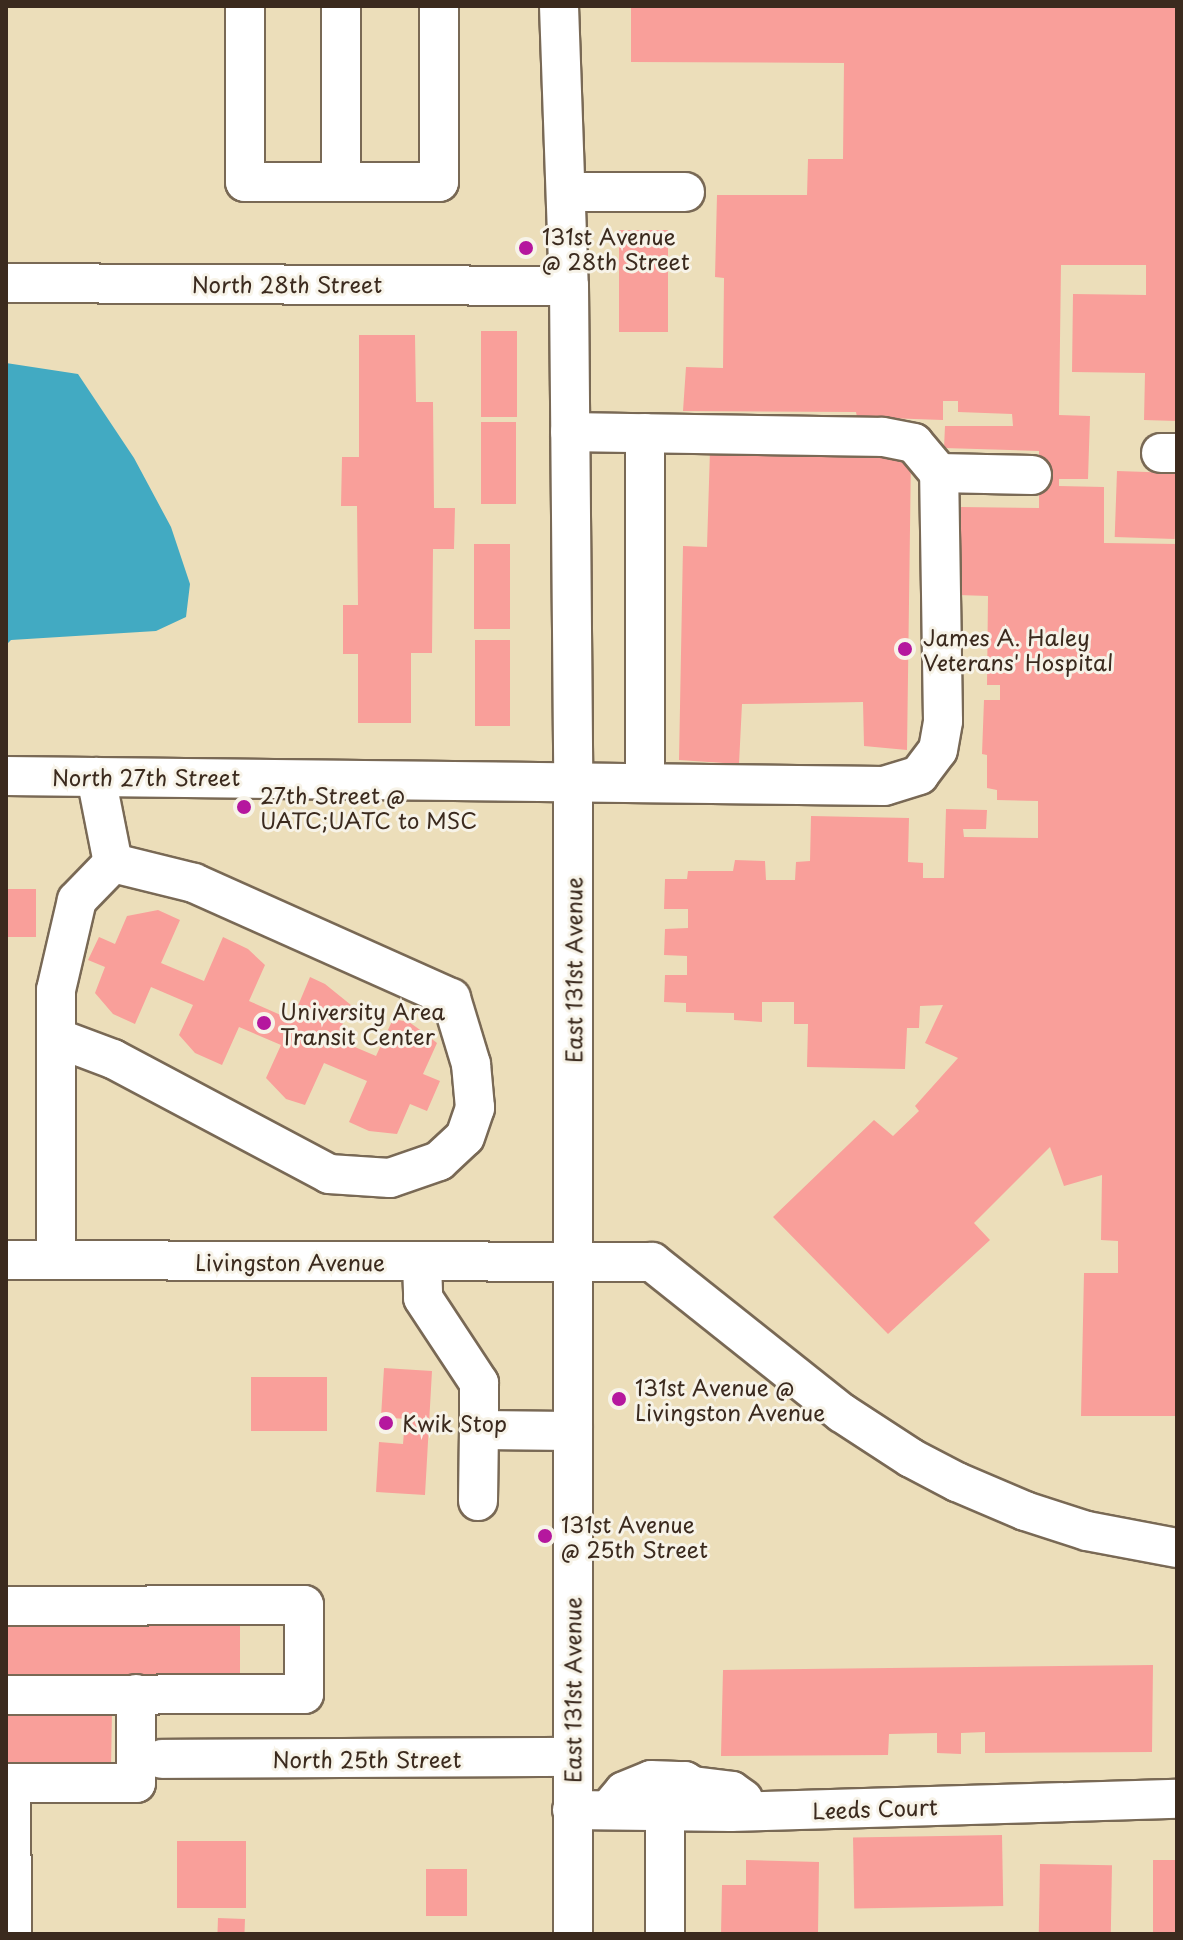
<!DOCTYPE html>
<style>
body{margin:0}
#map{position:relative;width:1183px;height:1940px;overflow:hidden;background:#ecdeba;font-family:"Playpen Sans",sans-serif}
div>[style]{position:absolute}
.water>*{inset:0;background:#42aac2}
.building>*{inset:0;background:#f99f9a;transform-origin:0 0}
.roads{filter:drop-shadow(2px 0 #796955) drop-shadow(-2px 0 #796955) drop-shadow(0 2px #796955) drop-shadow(0 -2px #796955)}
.minor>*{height:38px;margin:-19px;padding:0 19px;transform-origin:19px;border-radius:19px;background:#fff}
.dots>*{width:22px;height:22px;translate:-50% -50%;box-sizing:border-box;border:4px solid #f7f3e8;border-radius:50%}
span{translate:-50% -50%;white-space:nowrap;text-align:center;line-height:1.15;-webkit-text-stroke:6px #f7f3e8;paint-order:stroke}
.poi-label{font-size:22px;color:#3b2a1e}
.left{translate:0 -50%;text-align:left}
.street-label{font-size:22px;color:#3b2a1e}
.frame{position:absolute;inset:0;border:8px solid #3b2a1e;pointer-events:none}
</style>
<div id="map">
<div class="water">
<div style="clip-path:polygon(6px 363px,78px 374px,134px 458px,171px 527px,190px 584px,186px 617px,156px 631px,11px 640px,6px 645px)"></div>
</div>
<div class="building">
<div style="clip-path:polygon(631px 6px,1177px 6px,1177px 421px,1144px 420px,1145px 373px,1072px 372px,1073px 294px,1146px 295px,1146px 265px,1061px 265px,1059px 415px,1090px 416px,1088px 479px,1059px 479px,1059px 486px,1104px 487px,1104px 543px,1177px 544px,1177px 1416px,1081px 1416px,1084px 1273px,1118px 1273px,1118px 1241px,1101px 1240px,1102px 1175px,1064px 1186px,1050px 1147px,974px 1223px,990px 1240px,888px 1334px,773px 1217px,874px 1120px,893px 1136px,919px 1111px,915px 1106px,958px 1058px,925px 1043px,943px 1005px,920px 1006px,919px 1028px,907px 1028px,905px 1069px,807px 1067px,808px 1024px,794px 1024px,794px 1002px,762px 1002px,762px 1022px,734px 1020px,734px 1013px,686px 1012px,686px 1003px,664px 1002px,665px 975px,687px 975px,687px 956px,664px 955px,665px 929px,688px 928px,688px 909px,664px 909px,665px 879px,687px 879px,688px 871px,733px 871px,735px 860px,765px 861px,766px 880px,795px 880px,796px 862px,810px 861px,811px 816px,909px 818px,908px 862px,923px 863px,923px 878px,944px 878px,946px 809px,987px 810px,986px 829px,963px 829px,964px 837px,1038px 838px,1038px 801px,997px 800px,997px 790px,987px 788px,987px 755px,982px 754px,984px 700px,1000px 700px,1000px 685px,987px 685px,988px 596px,958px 595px,960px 507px,1039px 508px,1039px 451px,944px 448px,945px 426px,1013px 426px,1012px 414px,958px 412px,958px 401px,943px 401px,943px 420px,857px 417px,856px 412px,683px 411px,686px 367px,723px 368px,724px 278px,715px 277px,717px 195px,807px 195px,808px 159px,843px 159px,844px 63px,631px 62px)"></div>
<div style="left:619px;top:230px;width:49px;height:102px"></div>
<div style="left:481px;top:331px;width:36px;height:86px"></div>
<div style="clip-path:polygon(359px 335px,415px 335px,416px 402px,433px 402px,434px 508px,455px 508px,454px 549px,433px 549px,432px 653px,411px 653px,411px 723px,358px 723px,358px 654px,343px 654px,343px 605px,358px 605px,357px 506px,341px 506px,342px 457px,359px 457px)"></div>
<div style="left:481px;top:422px;width:35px;height:82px"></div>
<div style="clip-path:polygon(710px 450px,911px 455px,907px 750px,864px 746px,863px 702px,742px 704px,739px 764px,679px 760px,683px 546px,707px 547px)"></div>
<div style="left:1117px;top:471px;width:60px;height:66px;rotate:2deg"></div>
<div style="left:474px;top:544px;width:36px;height:85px"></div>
<div style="left:475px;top:640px;width:35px;height:86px"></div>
<div style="left:6px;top:889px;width:30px;height:48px"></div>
<div style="clip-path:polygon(158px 910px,180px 920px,161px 963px,204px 981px,223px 937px,248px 949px,265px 965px,249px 1001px,292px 1020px,310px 977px,325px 984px,351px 1005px,336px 1039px,376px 1056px,393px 1019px,409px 1022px,423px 1032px,437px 1043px,423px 1074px,440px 1081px,427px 1111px,410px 1104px,397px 1134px,369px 1131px,349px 1122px,367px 1081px,324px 1063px,305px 1105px,286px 1099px,266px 1078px,281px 1045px,239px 1027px,222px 1065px,195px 1053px,179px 1035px,193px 1005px,151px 987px,135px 1024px,113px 1014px,95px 993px,105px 967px,88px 960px,99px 937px,115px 944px,127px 916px)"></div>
<div style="clip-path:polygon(384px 1368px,432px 1371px,425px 1495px,376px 1492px,379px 1442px,403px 1444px,405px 1419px,381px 1417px)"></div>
<div style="left:327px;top:1377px;width:54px;height:76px;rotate:90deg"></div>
<div style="left:6px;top:1623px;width:234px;height:59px"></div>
<div style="clip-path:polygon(1153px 1665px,1152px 1752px,985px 1753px,985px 1732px,961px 1733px,961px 1754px,937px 1753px,937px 1733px,889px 1734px,888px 1755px,721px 1756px,723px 1670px)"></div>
<div style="left:6px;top:1710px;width:106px;height:59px;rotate:1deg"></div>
<div style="left:1002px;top:1835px;width:71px;height:149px;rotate:89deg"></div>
<div style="left:177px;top:1841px;width:69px;height:67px"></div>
<div style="clip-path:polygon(746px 1860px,819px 1862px,818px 1934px,721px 1934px,722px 1885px,746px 1885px)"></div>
<div style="left:1153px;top:1860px;width:24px;height:74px"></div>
<div style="left:1040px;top:1864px;width:72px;height:70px;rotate:1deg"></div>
<div style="left:426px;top:1869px;width:41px;height:47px"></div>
<div style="left:218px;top:1918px;width:27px;height:16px;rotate:2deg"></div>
</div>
<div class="roads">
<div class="minor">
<div style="left:245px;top:6px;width:176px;rotate:90deg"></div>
<div style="left:245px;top:182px;width:194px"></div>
<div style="left:439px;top:182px;width:176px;rotate:-90deg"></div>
<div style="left:559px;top:6px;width:280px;rotate:88deg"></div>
<div style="left:569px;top:286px;width:495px;rotate:89.5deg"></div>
<div style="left:573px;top:781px;width:1153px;rotate:90deg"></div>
<div style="left:341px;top:182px;width:176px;rotate:-90deg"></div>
<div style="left:566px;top:192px;width:119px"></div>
<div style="left:6px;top:283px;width:563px;rotate:0.31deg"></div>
<div style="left:645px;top:433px;width:349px;rotate:90deg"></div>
<div style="left:1161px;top:453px;width:16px"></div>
<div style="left:939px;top:473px;width:93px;rotate:1.2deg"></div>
<div style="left:6px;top:776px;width:878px;rotate:0.65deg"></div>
<div style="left:884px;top:786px;width:37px;rotate:-17deg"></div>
<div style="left:919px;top:775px;width:31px;rotate:-53deg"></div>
<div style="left:938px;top:750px;width:29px;rotate:-80deg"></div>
<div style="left:943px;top:721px;width:248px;rotate:-90.9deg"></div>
<div style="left:939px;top:473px;width:39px;rotate:-130deg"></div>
<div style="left:914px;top:443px;width:33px;rotate:-169deg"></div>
<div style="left:882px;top:437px;width:312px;rotate:-179.1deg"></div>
<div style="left:96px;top:777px;width:88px;rotate:78.8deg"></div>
<div style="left:57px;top:1038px;width:60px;rotate:20.6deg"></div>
<div style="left:113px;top:1059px;width:245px;rotate:28deg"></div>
<div style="left:329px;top:1174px;width:61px;rotate:3.8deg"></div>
<div style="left:390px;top:1178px;width:52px;rotate:-19.1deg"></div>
<div style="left:439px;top:1161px;width:35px;rotate:-43deg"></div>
<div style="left:465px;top:1137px;width:31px;rotate:-71deg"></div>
<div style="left:475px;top:1108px;width:44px;rotate:-95.2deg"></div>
<div style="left:471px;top:1064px;width:69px;rotate:-106.9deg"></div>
<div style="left:451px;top:998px;width:282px;rotate:-155.9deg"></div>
<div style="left:194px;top:883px;width:83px;rotate:-166.1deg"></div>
<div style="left:6px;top:1260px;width:646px;rotate:0.18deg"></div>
<div style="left:652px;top:1262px;width:243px;rotate:38.5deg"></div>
<div style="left:842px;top:1413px;width:82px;rotate:33.1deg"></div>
<div style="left:911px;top:1458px;width:52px;rotate:27.6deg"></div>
<div style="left:957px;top:1482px;width:74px;rotate:23.1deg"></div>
<div style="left:1025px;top:1511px;width:65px;rotate:17.9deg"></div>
<div style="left:1087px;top:1531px;width:92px;rotate:10.7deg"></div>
<div style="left:56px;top:1260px;width:270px;rotate:-90deg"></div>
<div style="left:56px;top:990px;width:92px;rotate:-76.9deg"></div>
<div style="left:77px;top:900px;width:52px;rotate:-45.8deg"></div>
<div style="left:422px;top:1263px;width:35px;rotate:88deg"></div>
<div style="left:423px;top:1298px;width:102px;rotate:56.6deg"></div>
<div style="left:479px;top:1383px;width:47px;rotate:90deg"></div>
<div style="left:478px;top:1501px;width:71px;rotate:-89.2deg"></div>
<div style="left:479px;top:1430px;width:94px;rotate:0.6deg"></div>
<div style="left:6px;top:1606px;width:298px;rotate:-0.2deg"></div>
<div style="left:304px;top:1605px;width:89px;rotate:90deg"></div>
<div style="left:304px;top:1694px;width:298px;rotate:179.8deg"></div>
<div style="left:162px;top:1759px;width:410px;rotate:-0.3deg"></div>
<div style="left:6px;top:1783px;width:130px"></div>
<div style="left:136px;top:1783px;width:89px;rotate:-90deg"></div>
<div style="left:11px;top:1783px;width:151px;rotate:89.6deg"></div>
<div style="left:609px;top:1809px;width:23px;rotate:-50deg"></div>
<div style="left:624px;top:1791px;width:29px;rotate:-22deg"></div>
<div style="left:651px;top:1780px;width:34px;rotate:2deg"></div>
<div style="left:685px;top:1781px;width:9px;rotate:32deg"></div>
<div style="left:693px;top:1786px;width:39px;rotate:7deg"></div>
<div style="left:732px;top:1791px;width:14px;rotate:36deg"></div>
<div style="left:572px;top:1810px;width:159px;rotate:0.7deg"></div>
<div style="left:731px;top:1812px;width:446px;rotate:-1.7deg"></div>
<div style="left:665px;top:1813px;width:121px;rotate:90deg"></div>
</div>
</div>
<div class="dots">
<div style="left:526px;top:248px;background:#b5179e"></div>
<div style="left:905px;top:649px;background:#b5179e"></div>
<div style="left:244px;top:807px;background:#b5179e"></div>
<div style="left:264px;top:1023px;background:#b5179e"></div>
<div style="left:619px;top:1399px;background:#b5179e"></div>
<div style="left:386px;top:1423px;background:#b5179e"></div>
<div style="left:545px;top:1536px;background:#b5179e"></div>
</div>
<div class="poi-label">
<span class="left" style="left:542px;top:248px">131st Avenue<br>@ 28th Street</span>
<span class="left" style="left:923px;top:649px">James A. Haley<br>Veterans' Hospital</span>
<span class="left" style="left:260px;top:807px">27th Street @<br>UATC;UATC to MSC</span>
<span class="left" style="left:280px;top:1023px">University Area<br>Transit Center</span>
<span class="left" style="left:635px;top:1399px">131st Avenue @<br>Livingston Avenue</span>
<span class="left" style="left:402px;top:1423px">Kwik Stop</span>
<span class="left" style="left:561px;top:1536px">131st Avenue<br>@ 25th Street</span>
</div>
<div class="street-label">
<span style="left:287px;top:284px">North 28th Street</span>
<span style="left:146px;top:777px">North 27th Street</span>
<span style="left:573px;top:970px;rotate:-90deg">East 131st Avenue</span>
<span style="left:290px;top:1262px">Livingston Avenue</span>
<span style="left:572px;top:1690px;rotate:-90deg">East 131st Avenue</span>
<span style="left:367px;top:1759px">North 25th Street</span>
<span style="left:875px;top:1808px;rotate:-2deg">Leeds Court</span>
</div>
<div class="frame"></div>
</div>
